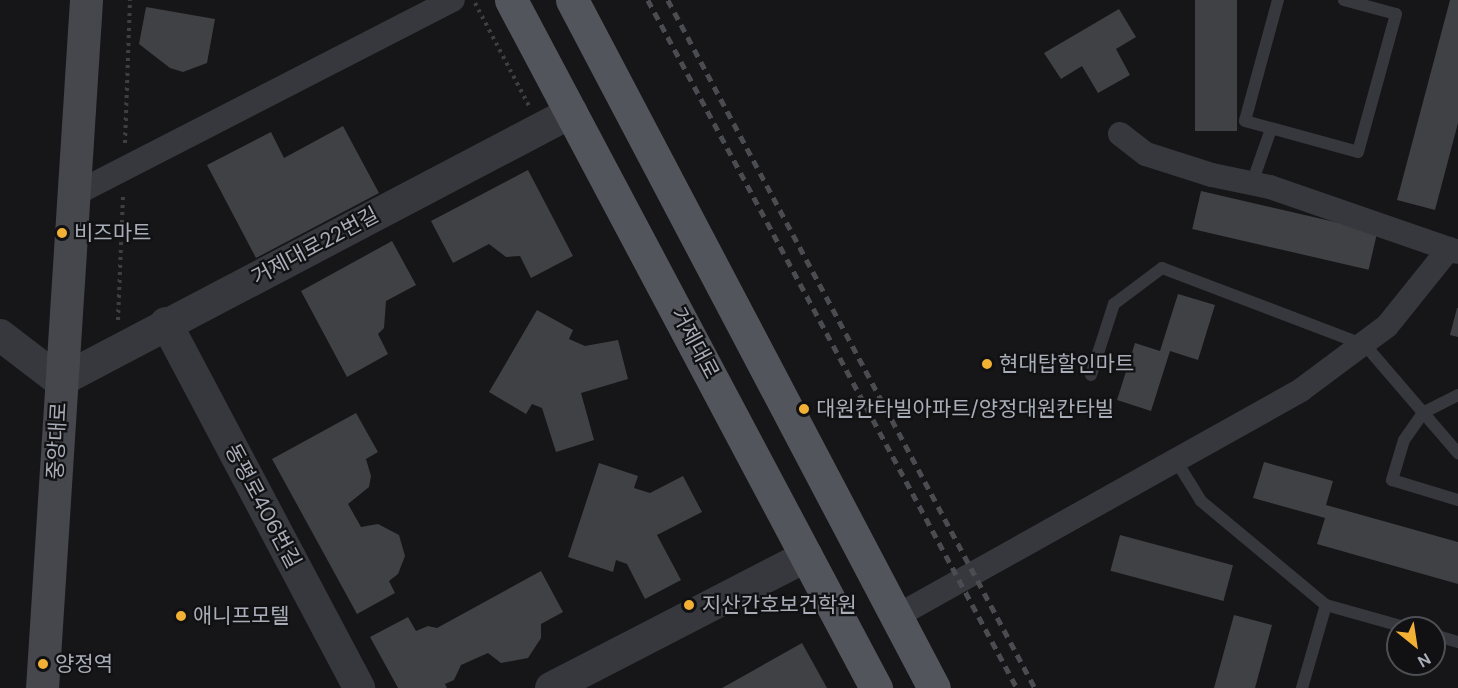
<!DOCTYPE html>
<meta charset="utf-8">
<style>
body{margin:0}
#map{position:relative;width:1458px;height:688px;overflow:hidden;background:#161618;font-family:"DM Sans","Noto Sans KR",sans-serif}
div>[style]{position:absolute}
.building>*{inset:0;background:#404145;transform-origin:0 0}
.path>*{height:4px;margin-top:-2px;transform-origin:0;background:repeating-linear-gradient(90deg,#3d3f44 0 3px,transparent 0 7.5px)}
.service>*{height:12px;margin:-6px;padding:0 6px;transform-origin:6px;border-radius:6px;background:#37383d}
.minor>*{height:24px;margin:-12px;padding:0 12px;transform-origin:12px;border-radius:12px;background:#37383d}
.tertiary>*{height:32px;margin:-16px;padding:0 16px;transform-origin:16px;border-radius:16px;background:#37383d}
.secondary>*{height:33px;margin:-16.5px;padding:0 16.5px;transform-origin:16.5px;border-radius:16.5px;background:#45474d}
.primary>*{height:33px;margin:-16.5px;padding:0 16.5px;transform-origin:16.5px;border-radius:16.5px;background:#53555c}
.rail>*{height:4.5px;margin-top:-2.25px;transform-origin:0;background:repeating-linear-gradient(90deg,#4a4c52 0 8px,transparent 0 14px)}
.dots>*{width:16px;height:16px;translate:-50% -50%;box-sizing:border-box;border:3px solid #111113;border-radius:50%}
span{translate:-50% -50%;white-space:nowrap;text-align:center;line-height:1.15;-webkit-text-stroke:4.5px #111113;paint-order:stroke}
.poi-label{font-size:21px;color:#a8adb8}
.left{translate:0 -50%;text-align:left}
.street-label{font-size:21px;color:#a8adb8}
.north{position:absolute;left:1386px;top:616px;width:60px;height:60px;box-sizing:border-box;background:#111113;border:2px solid #4d4f55;border-radius:50%;rotate:150deg;font-size:16px;font-weight:700;line-height:24px;text-align:center;color:#a8adb8}
.north::after{content:'';display:block;margin:auto;width:21px;height:27px;background:#f2b134;clip-path:polygon(50% 0,100% 100%,50% 72%,0 100%)}
</style>
<div id="map">
<div class="building">
<div style="left:1195px;top:0;width:42px;height:131px"></div>
<div style="clip-path:polygon(1450px 0,1458px 0,1458px 123px,1435px 210px,1397px 200px)"></div>
<div style="clip-path:polygon(146px 7px,215px 19px,207px 63px,183px 72px,170px 68px,139px 44px)"></div>
<div style="clip-path:polygon(1119px 9px,1136px 37px,1116px 49px,1130px 75px,1098px 93px,1082px 66px,1061px 79px,1044px 53px)"></div>
<div style="clip-path:polygon(343px 126px,379px 193px,256px 258px,207px 165px,271px 132px,284px 158px)"></div>
<div style="clip-path:polygon(528px 170px,573px 256px,531px 278px,520px 256px,506px 257px,489px 244px,453px 263px,431px 221px)"></div>
<div style="left:1201px;top:191px;width:181px;height:39px;rotate:13deg"></div>
<div style="clip-path:polygon(392px 241px,416px 285px,386px 301px,384px 328px,378px 334px,388px 354px,347px 377px,301px 291px)"></div>
<div style="clip-path:polygon(1178px 294px,1215px 305px,1198px 360px,1170px 351px,1151px 411px,1117px 400px,1135px 343px,1160px 351px)"></div>
<div style="clip-path:polygon(1457px 308px,1458px 308px,1458px 337px,1450px 335px)"></div>
<div style="clip-path:polygon(537px 310px,573px 330px,569px 339px,585px 346px,618px 340px,628px 379px,581px 393px,594px 440px,556px 452px,542px 408px,532px 404px,526px 414px,489px 392px)"></div>
<div style="clip-path:polygon(356px 413px,378px 452px,366px 459px,371px 476px,369px 487px,348px 504px,361px 527px,378px 524px,399px 535px,405px 556px,398px 574px,389px 581px,395px 593px,357px 614px,272px 459px)"></div>
<div style="clip-path:polygon(1264px 462px,1333px 481px,1326px 505px,1458px 542px,1458px 584px,1317px 544px,1325px 518px,1253px 498px)"></div>
<div style="clip-path:polygon(599px 463px,638px 476px,634px 488px,650px 493px,683px 476px,702px 512px,657px 535px,681px 580px,645px 599px,627px 564px,616px 560px,613px 572px,568px 557px)"></div>
<div style="left:1120px;top:535px;width:117px;height:37px;rotate:15deg"></div>
<div style="clip-path:polygon(541px 571px,563px 612px,541px 624px,541px 638px,528px 658px,501px 663px,488px 653px,461px 665px,454px 680px,445px 684px,447px 688px,398px 688px,370px 637px,408px 617px,416px 631px,428px 626px,437px 628px)"></div>
<div style="clip-path:polygon(1234px 615px,1272px 625px,1255px 688px,1214px 688px)"></div>
<div style="clip-path:polygon(802px 643px,827px 688px,722px 688px)"></div>
</div>
<div class="path">
<div style="left:475px;top:3px;width:116px;rotate:62.3deg"></div>
<div style="left:125px;top:143px;width:143px;rotate:-88deg"></div>
<div style="left:118px;top:320px;width:124px;rotate:-87.7deg"></div>
</div>
<div class="service">
<div style="left:1278px;top:0;width:125px;rotate:105.3deg"></div>
<div style="left:1245px;top:121px;width:117px;rotate:15.3deg"></div>
<div style="left:1358px;top:152px;width:143px;rotate:-74.6deg"></div>
<div style="left:1396px;top:14px;width:54px;rotate:-164.9deg"></div>
<div style="left:1252px;top:183px;width:57px;rotate:-70.6deg"></div>
<div style="left:1091px;top:375px;width:75px;rotate:-72.1deg"></div>
<div style="left:1114px;top:304px;width:60px;rotate:-36.9deg"></div>
<div style="left:1162px;top:268px;width:217px;rotate:20.8deg"></div>
<div style="left:1365px;top:345px;width:143px;rotate:49.3deg"></div>
<div style="left:1458px;top:395px;width:39px;rotate:153deg"></div>
<div style="left:1423px;top:413px;width:33px;rotate:125deg"></div>
<div style="left:1404px;top:440px;width:42px;rotate:106.7deg"></div>
<div style="left:1392px;top:480px;width:69px;rotate:16.9deg"></div>
<div style="left:1175px;top:459px;width:49px;rotate:58.2deg"></div>
<div style="left:1201px;top:501px;width:163px;rotate:39.8deg"></div>
<div style="left:1434px;top:635px;width:25px;rotate:16deg"></div>
<div style="left:1302px;top:688px;width:86px;rotate:-73.9deg"></div>
<div style="left:1326px;top:605px;width:85px;rotate:15.7deg"></div>
</div>
<div class="minor">
<div style="left:1120px;top:134px;width:33px;rotate:38deg"></div>
<div style="left:1146px;top:154px;width:69px;rotate:17.7deg"></div>
<div style="left:1212px;top:175px;width:59px;rotate:11.7deg"></div>
<div style="left:1270px;top:187px;width:189px;rotate:19.1deg"></div>
<div style="left:73px;top:195px;width:427px;rotate:-27.2deg"></div>
<div style="left:897px;top:616px;width:463px;rotate:-29.2deg"></div>
<div style="left:1301px;top:390px;width:107px;rotate:-36.7deg"></div>
<div style="left:1387px;top:326px;width:99px;rotate:-51.2deg"></div>
<div style="left:1449px;top:249px;width:9px;rotate:18deg"></div>
</div>
<div class="tertiary">
<div style="left:166px;top:323px;width:413px;rotate:62.1deg"></div>
<div style="left:0;top:335px;width:76px;rotate:37.5deg"></div>
<div style="left:60px;top:381px;width:578px;rotate:-27.72deg"></div>
<div style="left:551px;top:688px;width:288px;rotate:-27.3deg"></div>
</div>
<div class="secondary">
<div style="left:42px;top:688px;width:689px;rotate:-86.34deg"></div>
</div>
<div class="primary">
<div style="left:511px;top:0;width:779px;rotate:62.05deg"></div>
<div style="left:572px;top:0;width:777px;rotate:62.25deg"></div>
</div>
<div class="rail">
<div style="left:648px;top:0;width:781px;rotate:61.79deg"></div>
<div style="left:668px;top:0;width:780px;rotate:61.92deg"></div>
</div>
<div class="dots">
<div style="left:62px;top:233px;background:#f2b134"></div>
<div style="left:987px;top:364px;background:#f2b134"></div>
<div style="left:804px;top:409px;background:#f2b134"></div>
<div style="left:689px;top:605px;background:#f2b134"></div>
<div style="left:181px;top:616px;background:#f2b134"></div>
<div style="left:43px;top:664px;background:#f2b134"></div>
</div>
<div class="poi-label">
<span class="left" style="left:74px;top:233px">비즈마트</span>
<span class="left" style="left:999px;top:364px">현대탑할인마트</span>
<span class="left" style="left:816px;top:409px">대원칸타빌아파트/양정대원칸타빌</span>
<span class="left" style="left:702px;top:605px">지산간호보건학원</span>
<span class="left" style="left:193px;top:616px">애니프모텔</span>
<span class="left" style="left:55px;top:664px">양정역</span>
</div>
<div class="street-label">
<span style="left:315px;top:246px;rotate:-28deg">거제대로22번길</span>
<span style="left:695px;top:343px;rotate:62deg">거제대로</span>
<span style="left:57px;top:441px;rotate:-87deg">중앙대로</span>
<span style="left:263px;top:506px;rotate:62deg">동평로406번길</span>
</div>
<div class="north">N</div>
</div>
